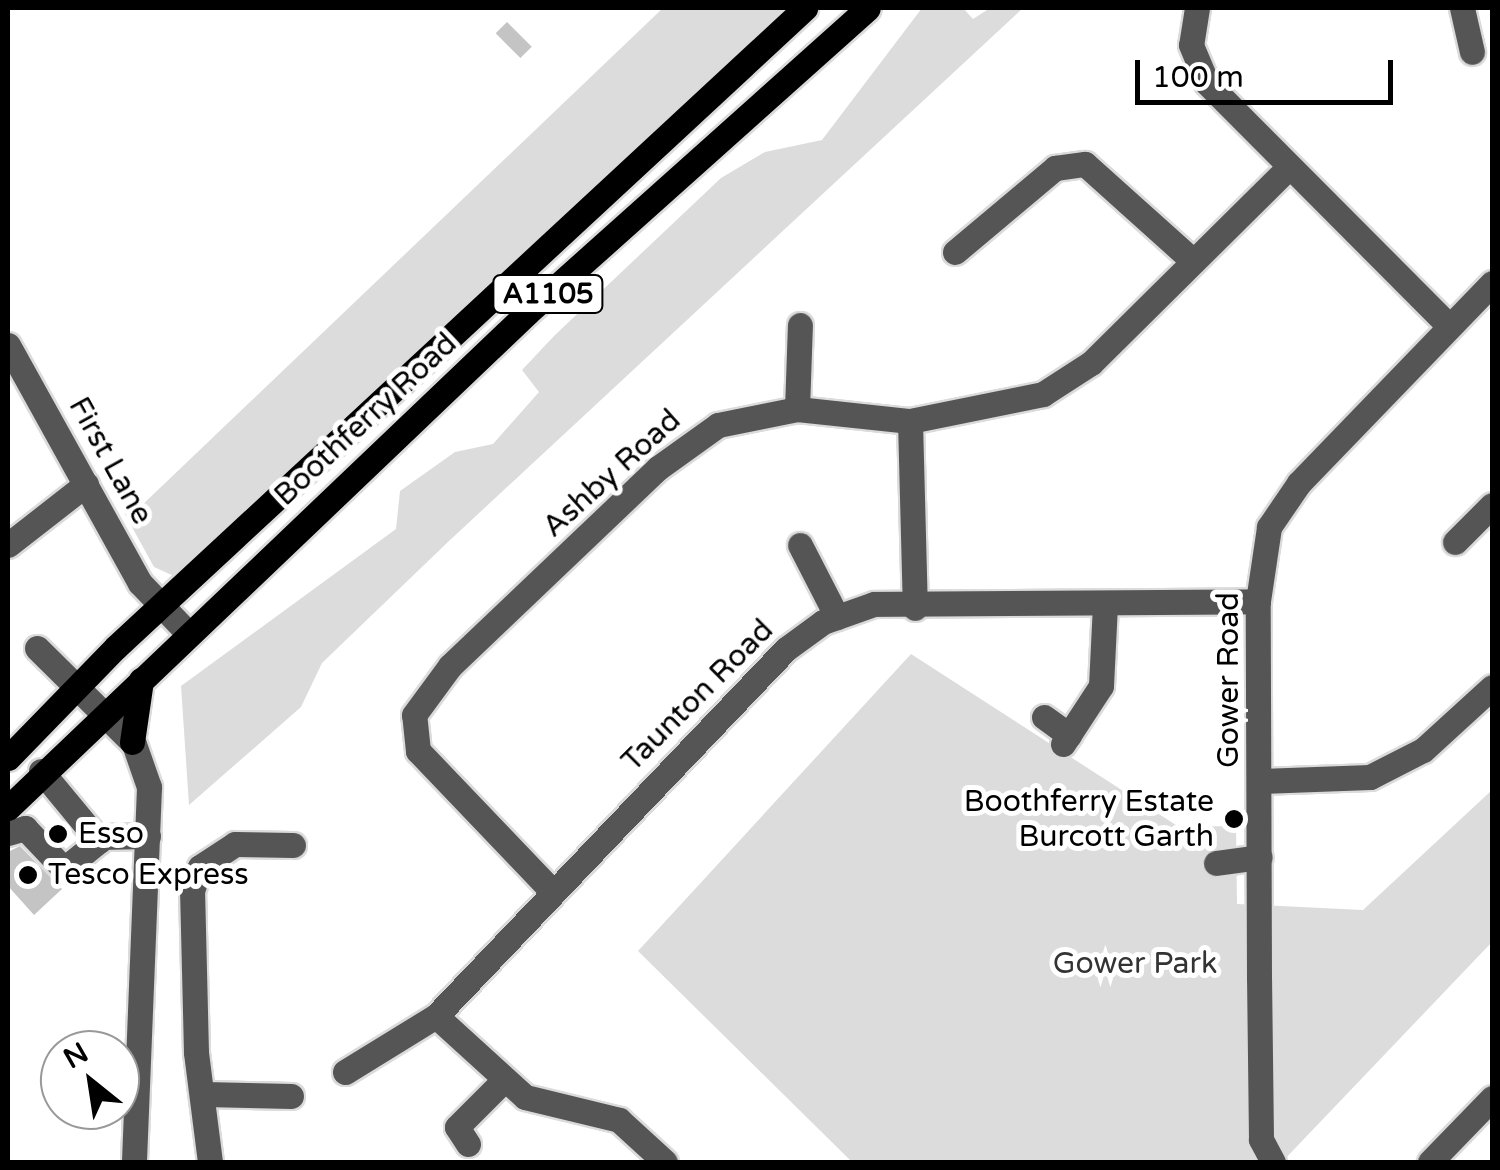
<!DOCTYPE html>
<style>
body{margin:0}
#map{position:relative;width:1500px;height:1170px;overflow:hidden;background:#fff;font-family:"Varela Round",sans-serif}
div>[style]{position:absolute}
.green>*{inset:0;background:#dcdcdc}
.building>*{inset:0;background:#c4c4c4;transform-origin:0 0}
.roads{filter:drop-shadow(2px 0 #dbdbdb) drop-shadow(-2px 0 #dbdbdb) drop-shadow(0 2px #dbdbdb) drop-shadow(0 -2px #dbdbdb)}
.minor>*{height:25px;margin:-12.5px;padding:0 12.5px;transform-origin:12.5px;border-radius:12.5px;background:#555}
.major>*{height:25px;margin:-12.5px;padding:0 12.5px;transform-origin:12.5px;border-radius:12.5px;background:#000}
.dots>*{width:28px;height:28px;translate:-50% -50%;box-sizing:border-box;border:5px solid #fff;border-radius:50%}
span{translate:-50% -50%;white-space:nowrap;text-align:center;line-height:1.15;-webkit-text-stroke:10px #fff;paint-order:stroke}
.shield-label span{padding:2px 8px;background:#fff;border:2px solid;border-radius:8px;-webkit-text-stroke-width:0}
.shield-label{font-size:28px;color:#000;font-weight:700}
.street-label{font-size:30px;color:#000}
.poi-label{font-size:30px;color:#000}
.right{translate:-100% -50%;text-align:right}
.left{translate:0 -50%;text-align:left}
.park-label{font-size:30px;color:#333}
.frame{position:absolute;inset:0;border:10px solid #000;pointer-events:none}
.north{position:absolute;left:40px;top:1030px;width:100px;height:100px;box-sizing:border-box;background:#fff;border:2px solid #999;border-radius:50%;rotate:330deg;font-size:28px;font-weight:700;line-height:40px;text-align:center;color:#000}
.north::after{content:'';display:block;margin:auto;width:35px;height:45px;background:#000;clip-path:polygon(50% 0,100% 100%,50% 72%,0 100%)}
.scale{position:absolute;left:1135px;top:60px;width:258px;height:45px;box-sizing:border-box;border:5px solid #000;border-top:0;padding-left:12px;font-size:30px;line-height:35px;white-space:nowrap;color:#000;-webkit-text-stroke:8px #fff;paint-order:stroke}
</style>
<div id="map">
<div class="green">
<div style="clip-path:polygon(663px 8px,784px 8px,196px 560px,174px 576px,154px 567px,121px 507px,139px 508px)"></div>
<div style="clip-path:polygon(922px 8px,963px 8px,973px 19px,990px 8px,1023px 8px,449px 541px,322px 663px,301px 707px,189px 805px,181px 686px,396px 529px,400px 491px,455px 452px,493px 444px,539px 392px,522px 370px,555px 335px,721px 178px,765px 152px,822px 140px)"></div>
<div style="clip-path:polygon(911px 654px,1179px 827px,1236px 826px,1237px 904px,1363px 910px,1492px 790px,1492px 942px,1282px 1162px,852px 1162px,638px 951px)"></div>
</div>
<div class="building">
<div style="left:507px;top:22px;width:35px;height:16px;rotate:45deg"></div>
<div style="clip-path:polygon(20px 846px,62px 889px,34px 915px,8px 886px,8px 852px)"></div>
</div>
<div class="roads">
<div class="minor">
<div style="left:1197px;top:8px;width:37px;rotate:99deg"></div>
<div style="left:1191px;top:45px;width:41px;rotate:67.2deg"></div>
<div style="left:1207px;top:83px;width:343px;rotate:45.1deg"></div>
<div style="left:1462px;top:8px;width:45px;rotate:77.2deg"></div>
<div style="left:955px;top:252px;width:131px;rotate:-40deg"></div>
<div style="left:1055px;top:168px;width:30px;rotate:-8deg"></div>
<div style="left:1085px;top:164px;width:145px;rotate:41.9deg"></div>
<div style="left:8px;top:345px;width:272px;rotate:61deg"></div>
<div style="left:140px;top:583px;width:68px;rotate:46.2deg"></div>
<div style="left:797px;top:409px;width:84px;rotate:-88deg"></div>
<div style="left:910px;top:421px;width:187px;rotate:88.5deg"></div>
<div style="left:1455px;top:542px;width:52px;rotate:-45deg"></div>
<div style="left:8px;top:545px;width:99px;rotate:-38deg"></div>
<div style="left:800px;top:545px;width:81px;rotate:62.8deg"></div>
<div style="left:37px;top:648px;width:136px;rotate:44.7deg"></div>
<div style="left:134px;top:744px;width:46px;rotate:70.8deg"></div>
<div style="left:149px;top:787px;width:375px;rotate:92.3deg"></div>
<div style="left:1044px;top:717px;width:31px;rotate:36deg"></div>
<div style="left:1063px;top:744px;width:69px;rotate:-56.8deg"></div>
<div style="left:1101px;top:686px;width:81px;rotate:-87.2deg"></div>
<div style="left:1261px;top:781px;width:109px;rotate:-2.1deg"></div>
<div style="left:1370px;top:777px;width:59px;rotate:-27deg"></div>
<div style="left:1423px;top:750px;width:93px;rotate:-42.4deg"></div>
<div style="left:8px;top:833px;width:18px;rotate:-16deg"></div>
<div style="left:25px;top:828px;width:57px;rotate:46.4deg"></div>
<div style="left:64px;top:869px;width:45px;rotate:-38.7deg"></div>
<div style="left:99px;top:841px;width:91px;rotate:-129.6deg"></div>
<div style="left:99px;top:837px;width:49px;rotate:-1.2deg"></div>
<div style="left:1216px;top:863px;width:44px;rotate:-7.8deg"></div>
<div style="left:552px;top:891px;width:194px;rotate:-133.7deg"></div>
<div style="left:418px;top:751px;width:36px;rotate:-96deg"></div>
<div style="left:414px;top:715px;width:61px;rotate:-53.7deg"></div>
<div style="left:450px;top:666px;width:287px;rotate:-43.6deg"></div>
<div style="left:658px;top:468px;width:74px;rotate:-35.6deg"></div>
<div style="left:718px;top:425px;width:81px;rotate:-11.4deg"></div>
<div style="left:797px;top:409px;width:114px;rotate:6.1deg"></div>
<div style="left:910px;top:421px;width:136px;rotate:-11.5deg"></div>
<div style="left:1043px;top:394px;width:57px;rotate:-32.9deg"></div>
<div style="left:1091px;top:363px;width:279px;rotate:-44.7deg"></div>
<div style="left:436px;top:1016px;width:120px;rotate:42.3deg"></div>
<div style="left:525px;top:1097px;width:97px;rotate:13.7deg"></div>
<div style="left:619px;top:1120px;width:62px;rotate:42.4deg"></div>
<div style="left:345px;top:1072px;width:107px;rotate:-31.6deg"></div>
<div style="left:436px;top:1016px;width:507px;rotate:-46.36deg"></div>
<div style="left:786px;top:649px;width:46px;rotate:-36.1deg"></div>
<div style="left:823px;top:622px;width:54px;rotate:-19.4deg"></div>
<div style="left:874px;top:604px;width:384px;rotate:-0.4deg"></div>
<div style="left:204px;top:1094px;width:87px;rotate:1.3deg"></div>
<div style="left:468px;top:1144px;width:20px;rotate:-123deg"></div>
<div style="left:457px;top:1127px;width:64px;rotate:-45deg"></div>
<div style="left:210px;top:1162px;width:111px;rotate:-97.3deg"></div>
<div style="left:196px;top:1052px;width:161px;rotate:-91.4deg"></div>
<div style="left:192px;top:891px;width:25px;rotate:-72deg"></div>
<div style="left:200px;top:867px;width:42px;rotate:-33.3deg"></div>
<div style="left:235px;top:844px;width:58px;rotate:1deg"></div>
<div style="left:1273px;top:1162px;width:26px;rotate:-118deg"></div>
<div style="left:1261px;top:1139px;width:161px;rotate:-90.7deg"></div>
<div style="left:1259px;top:978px;width:377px;rotate:-90.2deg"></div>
<div style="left:1258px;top:601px;width:75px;rotate:-81.5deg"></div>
<div style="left:1269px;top:527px;width:53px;rotate:-55.7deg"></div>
<div style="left:1299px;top:483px;width:278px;rotate:-46deg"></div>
<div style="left:1430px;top:1162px;width:89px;rotate:-45.9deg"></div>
</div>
<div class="major">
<div style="left:132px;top:742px;width:63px;rotate:-81.7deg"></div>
<div style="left:8px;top:758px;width:155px;rotate:-45.8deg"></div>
<div style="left:116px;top:647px;width:940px;rotate:-42.84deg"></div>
<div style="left:8px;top:808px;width:717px;rotate:-43.64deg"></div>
<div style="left:527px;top:313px;width:457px;rotate:-41.8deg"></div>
</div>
</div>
<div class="dots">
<div style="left:1234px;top:819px;background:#000"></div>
<div style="left:58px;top:834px;background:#000"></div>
<div style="left:28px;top:875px;background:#000"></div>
</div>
<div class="shield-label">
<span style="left:548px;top:294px">A1105</span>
</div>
<div class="street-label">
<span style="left:366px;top:420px;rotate:-43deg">Boothferry Road</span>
<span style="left:110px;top:461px;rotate:61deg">First Lane</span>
<span style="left:612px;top:474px;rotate:-42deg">Ashby Road</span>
<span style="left:1229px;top:680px;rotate:-90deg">Gower Road</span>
<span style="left:698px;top:696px;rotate:-45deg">Taunton Road</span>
</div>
<div class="poi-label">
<span class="right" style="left:1214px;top:819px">Boothferry Estate<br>Burcott Garth</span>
<span class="left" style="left:78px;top:834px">Esso</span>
<span class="left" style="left:48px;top:875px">Tesco Express</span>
</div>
<div class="park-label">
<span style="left:1135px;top:964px">Gower Park</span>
</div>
<div class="frame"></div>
<div class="north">N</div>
<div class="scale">100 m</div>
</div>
